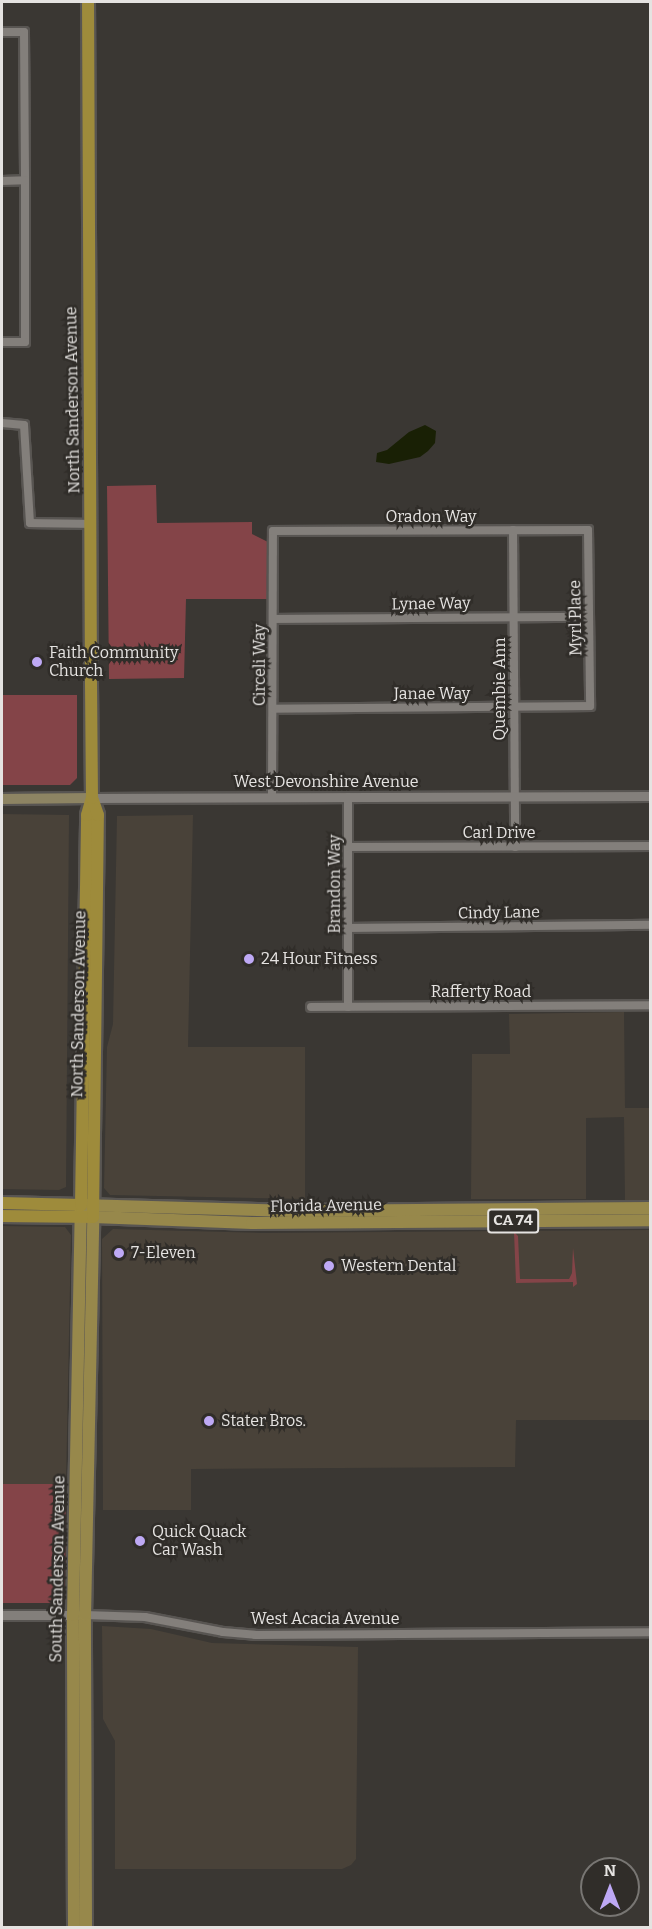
<!DOCTYPE html>
<style>
body{margin:0}
#map{position:relative;width:652px;height:1929px;overflow:hidden;background:#3a3733;font-family:Bitter,serif}
div>[style]{position:absolute}
.built>*{inset:0;background:#494239}
.green>*{inset:0;background:#844448}
.water>*{inset:0;background:#192005}
.roads{filter:drop-shadow(2px 0 #585552) drop-shadow(-2px 0 #585552) drop-shadow(0 2px #585552) drop-shadow(0 -2px #585552)}
.minor>*{height:8px;margin:-4px;padding:0 4px;transform-origin:4px;border-radius:4px;background:#837f7b}
.tertiary>*{height:9px;margin:-4.5px;padding:0 4.5px;transform-origin:4.5px;border-radius:4.5px;background:#837f7b}
.secondary>*{height:10px;margin:-5px;padding:0 5px;transform-origin:5px;border-radius:5px;background:#8d8463}
.primary>*{height:12px;margin:-6px;padding:0 6px;transform-origin:6px;border-radius:6px;background:#97884b}
.trunk>*{height:12px;margin:-6px;padding:0 6px;transform-origin:6px;border-radius:6px;background:#9e8b3b}
.dots>*{width:16px;height:16px;translate:-50% -50%;box-sizing:border-box;border:3px solid #302d29;border-radius:50%}
span{translate:-50% -50%;white-space:nowrap;text-align:center;line-height:1.15;-webkit-text-stroke:5px #302d29;paint-order:stroke}
.shield-label span{padding:2px 4px;background:#302d29;border:2px solid;border-radius:4px;-webkit-text-stroke-width:0}
.shield-label{font-size:15px;color:#e5e3e1;font-weight:700}
.street-label{font-size:16px;color:#e5e3e1}
.poi-label{font-size:16px;color:#e5e3e1}
.left{translate:0 -50%;text-align:left}
.frame{position:absolute;inset:0;border:3px solid #e5e3e1;pointer-events:none}
.north{position:absolute;left:580px;top:1857px;width:60px;height:60px;box-sizing:border-box;background:#302d29;border:2px solid #787673;border-radius:50%;rotate:0deg;font-size:16px;font-weight:700;line-height:24px;text-align:center;color:#e5e3e1}
.north::after{content:'';display:block;margin:auto;width:21px;height:27px;background:#bea9f5;clip-path:polygon(50% 0,100% 100%,50% 72%,0 100%)}
</style>
<div id="map">
<div class="built">
<div style="clip-path:polygon(2px 814px,69px 815px,66px 1187px,59px 1190px,2px 1189px)"></div>
<div style="clip-path:polygon(193px 815px,188px 1047px,305px 1047px,305px 1199px,110px 1195px,104px 1188px,107px 1047px,113px 1024px,117px 816px)"></div>
<div style="clip-path:polygon(624px 1012px,625px 1108px,650px 1108px,650px 1200px,625px 1200px,624px 1117px,586px 1118px,586px 1199px,471px 1199px,472px 1054px,510px 1054px,509px 1014px)"></div>
<div style="clip-path:polygon(2px 1226px,65px 1227px,71px 1235px,66px 1484px,2px 1484px)"></div>
<div style="clip-path:polygon(113px 1229px,262px 1233px,650px 1230px,650px 1420px,516px 1420px,515px 1467px,191px 1469px,191px 1510px,103px 1510px,102px 1239px)"></div>
<div style="clip-path:polygon(102px 1626px,151px 1629px,212px 1643px,358px 1647px,356px 1859px,351px 1865px,342px 1869px,115px 1869px,115px 1741px,103px 1719px)"></div>
</div>
<div class="green">
<div style="clip-path:polygon(156px 485px,157px 523px,252px 522px,252px 534px,268px 542px,267px 599px,186px 599px,184px 678px,109px 679px,107px 486px)"></div>
<div style="clip-path:polygon(2px 695px,77px 695px,77px 778px,70px 785px,2px 785px)"></div>
<div style="clip-path:polygon(514px 1232px,518px 1236px,520px 1279px,569px 1279px,572px 1273px,573px 1248px,577px 1284px,573px 1287px,573px 1282px,516px 1283px)"></div>
<div style="clip-path:polygon(2px 1484px,66px 1484px,65px 1597px,59px 1603px,2px 1603px)"></div>
</div>
<div class="water">
<div style="clip-path:polygon(425px 425px,436px 431px,435px 443px,428px 451px,420px 457px,389px 464px,376px 462px,377px 453px,387px 450px,409px 432px)"></div>
</div>
<div class="roads">
<div class="minor">
<div style="left:2px;top:32px;width:22px"></div>
<div style="left:24px;top:32px;width:148px;rotate:89.6deg"></div>
<div style="left:25px;top:180px;width:162px;rotate:90deg"></div>
<div style="left:25px;top:342px;width:23px;rotate:180deg"></div>
<div style="left:2px;top:181px;width:23px;rotate:-2deg"></div>
<div style="left:2px;top:423px;width:22px;rotate:5deg"></div>
<div style="left:24px;top:425px;width:98px;rotate:86.5deg"></div>
<div style="left:30px;top:523px;width:61px;rotate:0.9deg"></div>
<div style="left:513px;top:530px;width:317px;rotate:89.6deg"></div>
<div style="left:273px;top:619px;width:316px;rotate:-0.4deg"></div>
<div style="left:348px;top:797px;width:210px;rotate:90deg"></div>
<div style="left:272px;top:798px;width:267px;rotate:-89.8deg"></div>
<div style="left:273px;top:531px;width:315px;rotate:-0.2deg"></div>
<div style="left:588px;top:530px;width:176px;rotate:89.3deg"></div>
<div style="left:590px;top:706px;width:316px;rotate:179.5deg"></div>
<div style="left:349px;top:847px;width:301px;rotate:-0.2deg"></div>
<div style="left:349px;top:928px;width:301px;rotate:-0.6deg"></div>
<div style="left:311px;top:1007px;width:339px;rotate:-0.3deg"></div>
<div style="left:85px;top:1615px;width:60px;rotate:1.9deg"></div>
<div style="left:145px;top:1617px;width:79px;rotate:10.9deg"></div>
<div style="left:223px;top:1632px;width:32px;rotate:5deg"></div>
<div style="left:255px;top:1635px;width:395px;rotate:-0.4deg"></div>
</div>
<div class="tertiary">
<div style="left:92px;top:798px;width:558px;rotate:-0.21deg"></div>
<div style="left:2px;top:1615px;width:75px"></div>
</div>
<div class="secondary">
<div style="left:2px;top:799px;width:90px;rotate:-0.6deg"></div>
</div>
<div class="primary">
<div style="left:74px;top:1928px;width:313px;rotate:-90.2deg"></div>
<div style="left:73px;top:1615px;width:410px;rotate:-88.9deg"></div>
<div style="left:81px;top:1205px;width:221px;rotate:1.6deg"></div>
<div style="left:302px;top:1211px;width:348px;rotate:-0.5deg"></div>
<div style="left:86px;top:1928px;width:313px;rotate:-90.2deg"></div>
<div style="left:85px;top:1615px;width:398px;rotate:-88.8deg"></div>
<div style="left:93px;top:1217px;width:159px;rotate:2.2deg"></div>
<div style="left:252px;top:1223px;width:398px;rotate:-0.4deg"></div>
</div>
<div class="trunk">
<div style="left:2px;top:1203px;width:79px;rotate:1.5deg"></div>
<div style="left:81px;top:1205px;width:390px;rotate:-89.1deg"></div>
<div style="left:87px;top:815px;width:18px;rotate:-74deg"></div>
<div style="left:2px;top:1216px;width:91px;rotate:0.6deg"></div>
<div style="left:93px;top:1217px;width:402px;rotate:-89.3deg"></div>
<div style="left:98px;top:815px;width:18px;rotate:-109deg"></div>
<div style="left:92px;top:798px;width:114px;rotate:-90.5deg"></div>
<div style="left:91px;top:684px;width:682px;rotate:-90.25deg"></div>
</div>
</div>
<div class="dots">
<div style="left:37px;top:662px;background:#bea9f5"></div>
<div style="left:249px;top:959px;background:#bea9f5"></div>
<div style="left:119px;top:1253px;background:#bea9f5"></div>
<div style="left:329px;top:1266px;background:#bea9f5"></div>
<div style="left:209px;top:1421px;background:#bea9f5"></div>
<div style="left:140px;top:1541px;background:#bea9f5"></div>
</div>
<div class="shield-label">
<span style="left:513px;top:1221px">CA 74</span>
</div>
<div class="street-label">
<span style="left:73px;top:400px;rotate:-91deg">North Sanderson Avenue</span>
<span style="left:431px;top:517px">Oradon Way</span>
<span style="left:431px;top:604px;rotate:-1deg">Lynae Way</span>
<span style="left:576px;top:618px;rotate:-91deg">Myrl Place</span>
<span style="left:260px;top:665px;rotate:-90deg">Circeli Way</span>
<span style="left:500px;top:689px;rotate:-90deg">Quembie Ann</span>
<span style="left:432px;top:694px">Janae Way</span>
<span style="left:326px;top:782px">West Devonshire Avenue</span>
<span style="left:499px;top:833px">Carl Drive</span>
<span style="left:335px;top:884px;rotate:-90deg">Brandon Way</span>
<span style="left:499px;top:913px;rotate:-1deg">Cindy Lane</span>
<span style="left:481px;top:992px">Rafferty Road</span>
<span style="left:79px;top:1004px;rotate:-89deg">North Sanderson Avenue</span>
<span style="left:326px;top:1206px;rotate:-1deg">Florida Avenue</span>
<span style="left:58px;top:1569px;rotate:-89deg">South Sanderson Avenue</span>
<span style="left:325px;top:1619px">West Acacia Avenue</span>
</div>
<div class="poi-label">
<span class="left" style="left:49px;top:662px">Faith Community<br>Church</span>
<span class="left" style="left:261px;top:959px">24 Hour Fitness</span>
<span class="left" style="left:131px;top:1253px">7-Eleven</span>
<span class="left" style="left:341px;top:1266px">Western Dental</span>
<span class="left" style="left:221px;top:1421px">Stater Bros.</span>
<span class="left" style="left:152px;top:1541px">Quick Quack<br>Car Wash</span>
</div>
<div class="frame"></div>
<div class="north">N</div>
</div>
